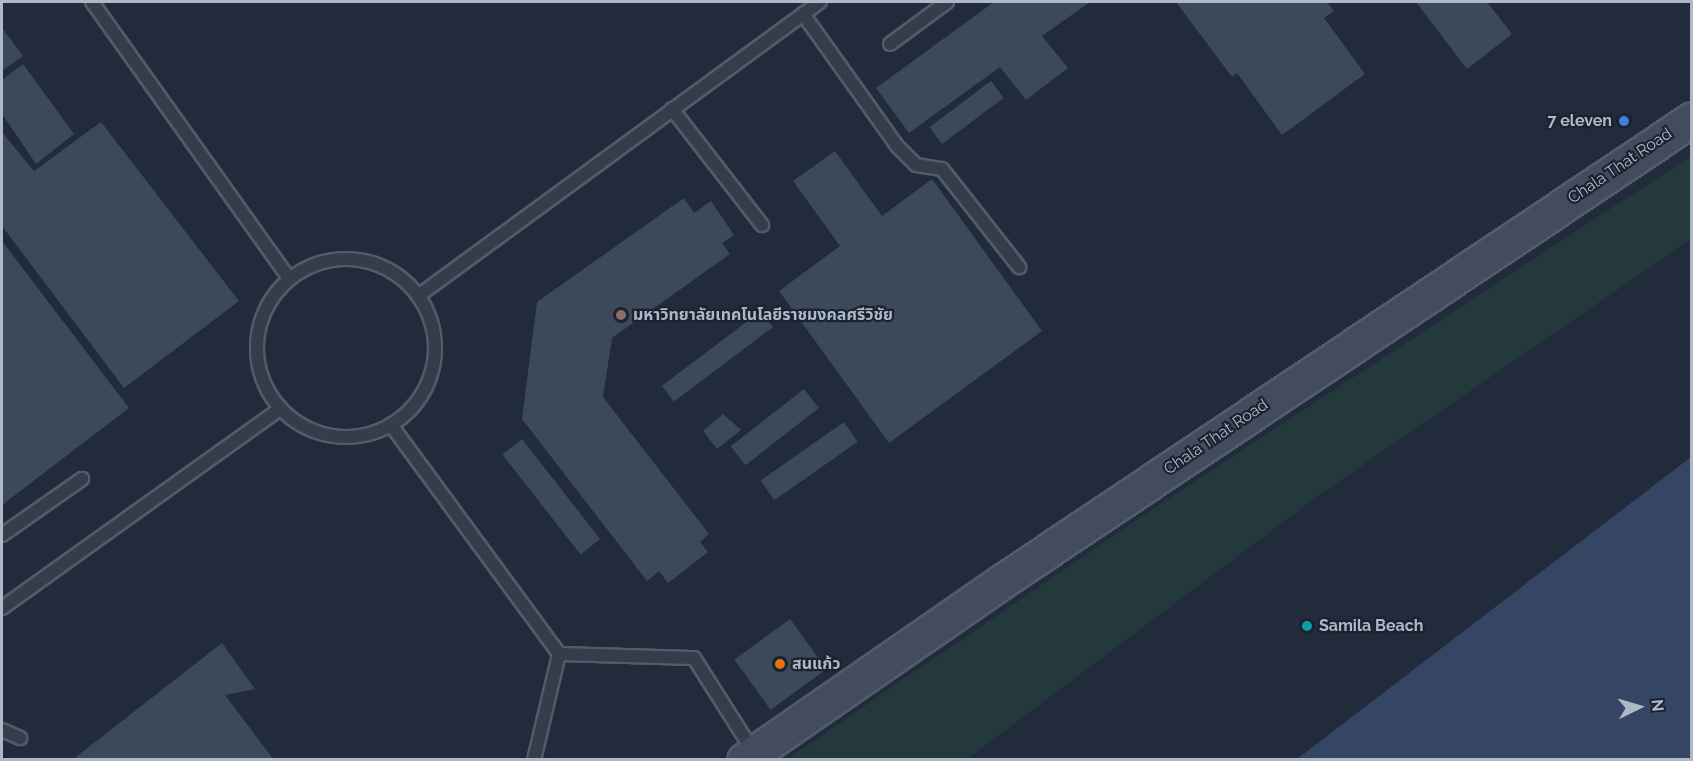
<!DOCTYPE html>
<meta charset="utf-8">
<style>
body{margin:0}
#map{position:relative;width:1693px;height:761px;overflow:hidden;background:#212b3b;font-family:Raleway,"Noto Sans Thai",sans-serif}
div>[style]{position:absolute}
.green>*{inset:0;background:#23393c}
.water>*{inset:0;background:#344663}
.building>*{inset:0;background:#3c495b;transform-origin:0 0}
.roads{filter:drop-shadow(2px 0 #525b69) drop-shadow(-2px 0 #525b69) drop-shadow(0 2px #525b69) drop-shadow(0 -2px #525b69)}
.service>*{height:12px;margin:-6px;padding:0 6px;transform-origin:6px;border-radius:6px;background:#353d4b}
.service>.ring{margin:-6px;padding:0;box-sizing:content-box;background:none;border:12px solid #353d4b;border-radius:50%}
.secondary>*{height:33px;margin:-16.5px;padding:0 16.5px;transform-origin:16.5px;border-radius:16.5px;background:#424c5e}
.dots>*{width:16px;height:16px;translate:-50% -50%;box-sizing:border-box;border:3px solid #1a2330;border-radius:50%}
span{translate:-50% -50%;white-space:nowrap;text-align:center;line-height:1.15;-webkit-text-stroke:4.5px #1a2330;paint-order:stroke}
.poi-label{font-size:16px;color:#afb8c7;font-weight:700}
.right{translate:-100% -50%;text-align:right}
.left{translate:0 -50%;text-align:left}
.street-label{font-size:16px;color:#afb8c7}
.frame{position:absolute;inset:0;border:3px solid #afb8c7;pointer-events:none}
.north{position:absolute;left:1609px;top:677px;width:60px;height:60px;-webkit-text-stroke:4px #1a2330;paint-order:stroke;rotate:85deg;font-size:16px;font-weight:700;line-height:24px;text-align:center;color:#afb8c7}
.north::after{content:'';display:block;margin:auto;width:21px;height:27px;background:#afb8c7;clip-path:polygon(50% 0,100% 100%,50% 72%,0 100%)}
</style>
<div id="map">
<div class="green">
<div style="clip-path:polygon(1691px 156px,1691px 239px,1322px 493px,967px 759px,787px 759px,1157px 506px)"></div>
</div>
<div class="water">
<div style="clip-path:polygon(1691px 457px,1691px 759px,1297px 759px)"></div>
</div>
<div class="building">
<div style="clip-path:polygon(994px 2px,1090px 2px,1042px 36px,1068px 68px,1026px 100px,1000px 67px,909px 133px,876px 88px)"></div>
<div style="clip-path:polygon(1176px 2px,1327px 2px,1334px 11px,1324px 18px,1365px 74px,1282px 135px,1237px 73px,1232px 77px)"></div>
<div style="clip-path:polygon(1416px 2px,1487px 2px,1512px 34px,1467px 69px)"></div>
<div style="clip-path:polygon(2px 28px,23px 56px,2px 71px)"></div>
<div style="clip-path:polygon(23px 64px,74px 134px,36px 164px,2px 114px,2px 80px)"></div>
<div style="left:991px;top:81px;width:21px;height:77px;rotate:53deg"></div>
<div style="clip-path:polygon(101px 122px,239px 301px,124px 388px,2px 226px,2px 132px,34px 171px)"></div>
<div style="clip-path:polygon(835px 151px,882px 216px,932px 179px,1042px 331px,889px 443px,779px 291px,840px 246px,793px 181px)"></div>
<div style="clip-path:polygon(684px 198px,694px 213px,711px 201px,734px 235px,722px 243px,730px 254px,612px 338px,603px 397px,709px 534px,700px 542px,708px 552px,668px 583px,659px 571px,647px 581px,522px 419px,537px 302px)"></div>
<div style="clip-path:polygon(2px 241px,129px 408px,2px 505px)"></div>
<div style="left:761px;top:311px;width:20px;height:124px;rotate:53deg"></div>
<div style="left:804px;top:389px;width:24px;height:93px;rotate:52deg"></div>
<div style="clip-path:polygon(723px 414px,741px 430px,717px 449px,703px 431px)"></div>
<div style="left:844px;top:422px;width:24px;height:102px;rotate:55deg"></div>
<div style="left:522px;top:439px;width:127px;height:25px;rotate:52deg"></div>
<div style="left:790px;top:619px;width:62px;height:69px;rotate:54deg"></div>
<div style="clip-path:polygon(222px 643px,255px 689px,225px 695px,274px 760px,72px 760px)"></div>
</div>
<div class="roads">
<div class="service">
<div style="left:92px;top:2px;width:339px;rotate:54.5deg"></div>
<div style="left:803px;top:14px;width:162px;rotate:54.5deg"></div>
<div style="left:897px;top:146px;width:27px;rotate:45deg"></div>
<div style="left:916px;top:165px;width:26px;rotate:9deg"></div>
<div style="left:942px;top:169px;width:125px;rotate:51.8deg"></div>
<div style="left:890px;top:44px;width:71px;rotate:-36.4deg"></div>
<div style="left:672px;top:109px;width:147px;rotate:52.2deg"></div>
<div class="ring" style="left:257px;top:259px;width:166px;height:166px"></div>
<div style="left:418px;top:296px;width:498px;rotate:-36.2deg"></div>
<div style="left:391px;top:425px;width:284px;rotate:53.7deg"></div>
<div style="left:2px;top:535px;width:98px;rotate:-35deg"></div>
<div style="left:2px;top:608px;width:342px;rotate:-35.6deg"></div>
<div style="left:2px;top:730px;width:20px;rotate:24deg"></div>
<div style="left:534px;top:760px;width:109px;rotate:-76.7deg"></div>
<div style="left:559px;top:654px;width:135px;rotate:1.7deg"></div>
<div style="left:694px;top:658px;width:110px;rotate:57.6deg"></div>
</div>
<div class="secondary">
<div style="left:744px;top:760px;width:316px;rotate:-34.7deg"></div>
<div style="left:1004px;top:580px;width:828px;rotate:-33.82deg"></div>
</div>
</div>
<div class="dots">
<div style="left:1624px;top:121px;background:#3f7fe0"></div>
<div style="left:621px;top:315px;background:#8d6e63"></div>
<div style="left:1307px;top:626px;background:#0f9aa8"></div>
<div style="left:780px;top:664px;background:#e8710a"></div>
</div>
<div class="poi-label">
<span class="right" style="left:1612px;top:121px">7 eleven</span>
<span class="left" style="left:633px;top:315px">มหาวิทยาลัยเทคโนโลยีราชมงคลศรีวิชัย</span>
<span class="left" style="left:1319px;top:626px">Samila Beach</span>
<span class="left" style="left:792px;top:664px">สนแก้ว</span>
</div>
<div class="street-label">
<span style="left:1620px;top:166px;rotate:-34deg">Chala That Road</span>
<span style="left:1216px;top:437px;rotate:-34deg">Chala That Road</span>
</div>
<div class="frame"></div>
<div class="north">N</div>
</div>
